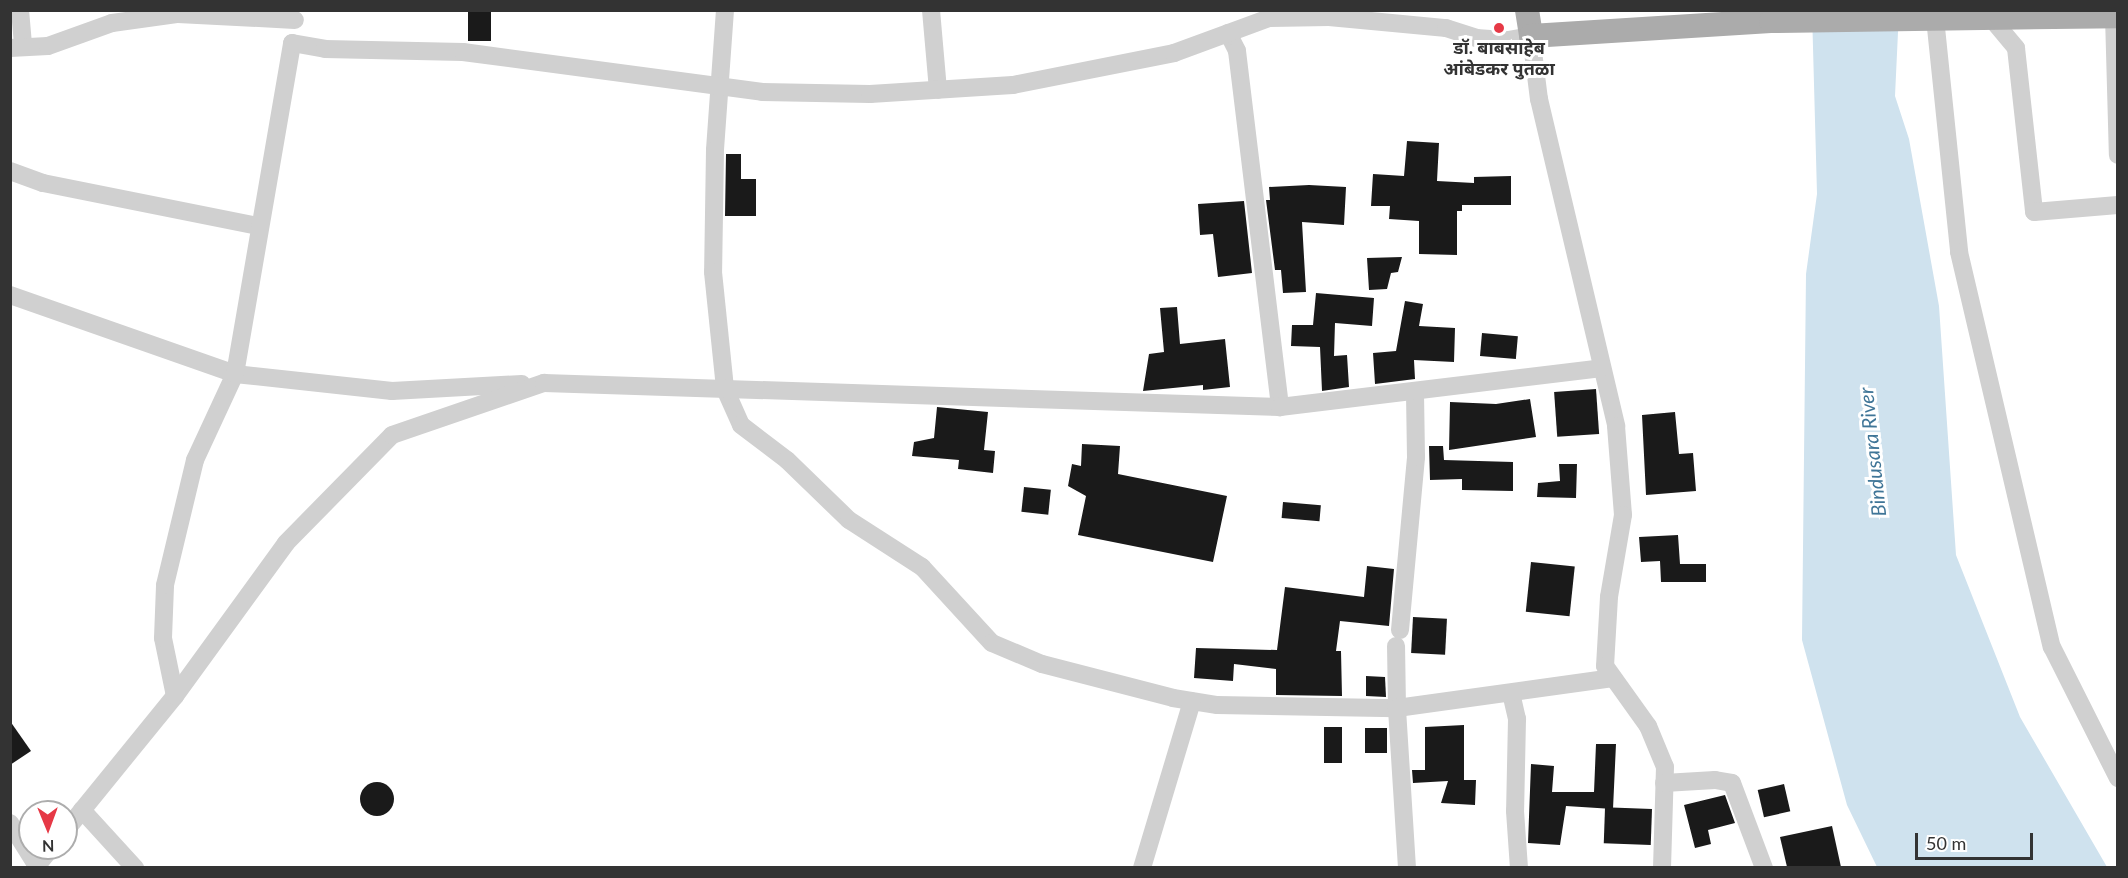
<!DOCTYPE html>
<meta charset="utf-8">
<style>
body{margin:0}
#map{position:relative;width:2128px;height:878px;overflow:hidden;background:#fff;font-family:Lato,"Noto Sans Devanagari",sans-serif}
div>[style]{position:absolute}
.water>*{inset:0;background:#cfe2ee}
.building>*{inset:0;background:#1a1a1a;transform-origin:0 0}
.round{border-radius:50%}
.minor>*{height:18px;margin:-9px;padding:0 9px;transform-origin:9px;border-radius:9px;background:#d0d0d0}
.major>*{height:24px;margin:-12px;padding:0 12px;transform-origin:12px;border-radius:12px;background:#ababab}
.dots>*{width:16px;height:16px;translate:-50% -50%;box-sizing:border-box;border:3px solid #fff;border-radius:50%}
span{translate:-50% -50%;white-space:nowrap;text-align:center;line-height:1.15;-webkit-text-stroke:6px #fff;paint-order:stroke}
.poi-label{font-size:18px;color:#333;font-weight:700}
.water-label{font-size:20px;color:#3f7597;font-style:italic}
.frame{position:absolute;inset:0;border:12px solid #333;pointer-events:none}
.north{position:absolute;left:18px;top:800px;width:60px;height:60px;box-sizing:border-box;background:#fff;border:2px solid #adadad;border-radius:50%;rotate:179deg;font-size:16px;font-weight:700;line-height:24px;text-align:center;color:#333}
.north::after{content:'';display:block;margin:auto;width:21px;height:27px;background:#e63946;clip-path:polygon(50% 0,100% 100%,50% 72%,0 100%)}
.scale{position:absolute;left:1915px;top:833px;width:118px;height:27px;box-sizing:border-box;border:3px solid #333;border-top:0;padding-left:8px;font-size:18px;line-height:21px;white-space:nowrap;color:#333;-webkit-text-stroke:4px #fff;paint-order:stroke}
</style>
<div id="map">
<div class="water">
<div style="clip-path:polygon(1812px 11px,1899px 11px,1895px 96px,1909px 139px,1939px 306px,1956px 555px,2020px 717px,2107px 867px,1877px 867px,1847px 805px,1802px 640px,1806px 274px,1817px 194px)"></div>
</div>
<div class="building">
<div style="left:468px;top:11px;width:23px;height:30px"></div>
<div style="clip-path:polygon(1407px 141px,1439px 143px,1437px 181px,1474px 183px,1474px 177px,1511px 176px,1511px 205px,1462px 205px,1462px 211px,1457px 211px,1457px 255px,1419px 254px,1419px 221px,1389px 219px,1390px 206px,1371px 206px,1373px 174px,1404px 176px)"></div>
<div style="clip-path:polygon(726px 154px,741px 154px,741px 179px,756px 179px,756px 216px,725px 216px)"></div>
<div style="clip-path:polygon(1309px 185px,1346px 187px,1344px 225px,1302px 222px,1306px 292px,1283px 293px,1281px 270px,1275px 270px,1266px 200px,1270px 200px,1269px 187px)"></div>
<div style="clip-path:polygon(1244px 201px,1252px 273px,1218px 277px,1213px 234px,1200px 235px,1198px 204px)"></div>
<div style="clip-path:polygon(1402px 257px,1398px 272px,1391px 273px,1387px 289px,1369px 290px,1367px 258px)"></div>
<div style="clip-path:polygon(1316px 293px,1374px 298px,1372px 326px,1335px 323px,1334px 356px,1347px 355px,1349px 387px,1322px 391px,1320px 347px,1291px 346px,1292px 325px,1313px 325px)"></div>
<div style="clip-path:polygon(1405px 301px,1423px 304px,1419px 326px,1455px 328px,1454px 362px,1414px 360px,1415px 379px,1375px 384px,1373px 353px,1396px 351px)"></div>
<div style="clip-path:polygon(1177px 307px,1180px 344px,1225px 339px,1230px 387px,1203px 390px,1203px 385px,1143px 391px,1149px 354px,1164px 352px,1160px 308px)"></div>
<div style="left:1482px;top:333px;width:36px;height:23px;rotate:5deg"></div>
<div style="left:1596px;top:389px;width:45px;height:42px;rotate:86deg"></div>
<div style="clip-path:polygon(1530px 399px,1536px 437px,1449px 450px,1450px 402px,1496px 404px)"></div>
<div style="clip-path:polygon(937px 407px,988px 412px,984px 450px,995px 451px,993px 473px,958px 469px,959px 460px,912px 456px,914px 442px,934px 438px)"></div>
<div style="clip-path:polygon(1675px 412px,1679px 454px,1693px 453px,1696px 491px,1646px 495px,1642px 415px)"></div>
<div style="clip-path:polygon(1082px 444px,1120px 446px,1118px 474px,1227px 496px,1213px 562px,1078px 535px,1086px 496px,1068px 486px,1072px 464px,1081px 466px)"></div>
<div style="clip-path:polygon(1429px 446px,1443px 446px,1444px 460px,1513px 462px,1513px 491px,1462px 490px,1462px 479px,1430px 480px)"></div>
<div style="clip-path:polygon(1559px 464px,1577px 464px,1576px 498px,1537px 497px,1538px 483px,1560px 481px)"></div>
<div style="left:1024px;top:487px;width:27px;height:25px;rotate:6deg"></div>
<div style="left:1283px;top:502px;width:38px;height:16px;rotate:5deg"></div>
<div style="clip-path:polygon(1678px 535px,1680px 564px,1706px 564px,1706px 582px,1661px 582px,1660px 561px,1641px 562px,1639px 537px)"></div>
<div style="left:1531px;top:562px;width:44px;height:50px;rotate:6deg"></div>
<div style="clip-path:polygon(1367px 566px,1394px 569px,1389px 626px,1340px 621px,1336px 651px,1341px 651px,1342px 696px,1276px 695px,1276px 669px,1234px 664px,1233px 681px,1194px 678px,1196px 648px,1277px 650px,1285px 587px,1364px 597px)"></div>
<div style="left:1413px;top:617px;width:34px;height:36px;rotate:3deg"></div>
<div style="clip-path:polygon(1366px 676px,1385px 677px,1386px 697px,1366px 696px)"></div>
<div style="clip-path:polygon(10px 721px,31px 751px,10px 765px)"></div>
<div style="clip-path:polygon(1464px 725px,1464px 780px,1476px 780px,1475px 805px,1441px 803px,1448px 781px,1413px 783px,1412px 770px,1425px 770px,1425px 727px)"></div>
<div style="left:1324px;top:727px;width:18px;height:36px"></div>
<div style="left:1365px;top:728px;width:22px;height:25px"></div>
<div style="clip-path:polygon(1596px 744px,1616px 744px,1613px 809px,1566px 806px,1560px 845px,1528px 843px,1531px 764px,1554px 766px,1552px 792px,1594px 792px)"></div>
<div class="round" style="left:360px;top:782px;width:34px;height:34px"></div>
<div style="left:1784px;top:784px;width:28px;height:27px;rotate:77deg"></div>
<div style="clip-path:polygon(1725px 795px,1735px 823px,1708px 830px,1711px 844px,1695px 848px,1684px 805px)"></div>
<div style="left:1652px;top:809px;width:36px;height:47px;rotate:92deg"></div>
<div style="clip-path:polygon(1832px 826px,1841px 867px,1787px 867px,1780px 837px)"></div>
</div>
<div class="minor">
<div style="left:20px;top:10px;width:37px;rotate:85deg"></div>
<div style="left:725px;top:10px;width:140px;rotate:94.1deg"></div>
<div style="left:715px;top:150px;width:122px;rotate:90.9deg"></div>
<div style="left:713px;top:272px;width:118px;rotate:84.1deg"></div>
<div style="left:725px;top:389px;width:39px;rotate:66deg"></div>
<div style="left:741px;top:425px;width:58px;rotate:37.3deg"></div>
<div style="left:787px;top:460px;width:86px;rotate:44.1deg"></div>
<div style="left:849px;top:520px;width:87px;rotate:32.8deg"></div>
<div style="left:922px;top:567px;width:103px;rotate:47.4deg"></div>
<div style="left:992px;top:643px;width:54px;rotate:22.8deg"></div>
<div style="left:1042px;top:664px;width:135px;rotate:14.5deg"></div>
<div style="left:1173px;top:698px;width:45px;rotate:9deg"></div>
<div style="left:1217px;top:705px;width:180px;rotate:1deg"></div>
<div style="left:1397px;top:708px;width:62px;rotate:-90.9deg"></div>
<div style="left:931px;top:10px;width:80px;rotate:85deg"></div>
<div style="left:1986px;top:12px;width:47px;rotate:50.2deg"></div>
<div style="left:2016px;top:48px;width:165px;rotate:83.7deg"></div>
<div style="left:2034px;top:212px;width:84px;rotate:-4.8deg"></div>
<div style="left:2114px;top:16px;width:139px;rotate:88.4deg"></div>
<div style="left:1935px;top:18px;width:235px;rotate:84.1deg"></div>
<div style="left:1959px;top:252px;width:406px;rotate:76.8deg"></div>
<div style="left:2052px;top:647px;width:147px;rotate:63.3deg"></div>
<div style="left:1228px;top:33px;width:20px;rotate:63deg"></div>
<div style="left:1237px;top:51px;width:359px;rotate:83.1deg"></div>
<div style="left:10px;top:48px;width:38px;rotate:-3deg"></div>
<div style="left:48px;top:46px;width:68px;rotate:-19.8deg"></div>
<div style="left:112px;top:23px;width:67px;rotate:-7.8deg"></div>
<div style="left:178px;top:14px;width:117px;rotate:2.9deg"></div>
<div style="left:10px;top:171px;width:35px;rotate:20deg"></div>
<div style="left:43px;top:183px;width:220px;rotate:11.3deg"></div>
<div style="left:10px;top:295px;width:238px;rotate:19.3deg"></div>
<div style="left:235px;top:374px;width:158px;rotate:6.2deg"></div>
<div style="left:392px;top:391px;width:130px;rotate:-3.1deg"></div>
<div style="left:1400px;top:630px;width:174px;rotate:-84.7deg"></div>
<div style="left:1416px;top:457px;width:66px;rotate:-90.9deg"></div>
<div style="left:1511px;top:693px;width:27px;rotate:77deg"></div>
<div style="left:1517px;top:719px;width:92px;rotate:91.2deg"></div>
<div style="left:1515px;top:811px;width:57px;rotate:86deg"></div>
<div style="left:175px;top:696px;width:59px;rotate:-101.7deg"></div>
<div style="left:163px;top:638px;width:53px;rotate:-87.8deg"></div>
<div style="left:165px;top:585px;width:129px;rotate:-76.5deg"></div>
<div style="left:195px;top:460px;width:95px;rotate:-65.1deg"></div>
<div style="left:235px;top:374px;width:336px;rotate:-80.2deg"></div>
<div style="left:292px;top:43px;width:34px;rotate:10deg"></div>
<div style="left:325px;top:49px;width:138px;rotate:1.2deg"></div>
<div style="left:463px;top:52px;width:302px;rotate:7.6deg"></div>
<div style="left:762px;top:92px;width:108px;rotate:1.1deg"></div>
<div style="left:870px;top:94px;width:143px;rotate:-3.6deg"></div>
<div style="left:1013px;top:85px;width:164px;rotate:-11.2deg"></div>
<div style="left:1174px;top:53px;width:101px;rotate:-20.2deg"></div>
<div style="left:1269px;top:18px;width:60px;rotate:-1deg"></div>
<div style="left:1329px;top:17px;width:118px;rotate:5.4deg"></div>
<div style="left:1446px;top:28px;width:32px;rotate:18deg"></div>
<div style="left:1476px;top:38px;width:32px;rotate:4deg"></div>
<div style="left:1508px;top:40px;width:23px;rotate:-10deg"></div>
<div style="left:1531px;top:36px;width:64px;rotate:82.8deg"></div>
<div style="left:1539px;top:99px;width:336px;rotate:76.7deg"></div>
<div style="left:1616px;top:426px;width:89px;rotate:85.5deg"></div>
<div style="left:1623px;top:515px;width:83px;rotate:99.7deg"></div>
<div style="left:1609px;top:597px;width:69px;rotate:93.3deg"></div>
<div style="left:1605px;top:666px;width:74px;rotate:54.4deg"></div>
<div style="left:1648px;top:726px;width:44px;rotate:67.5deg"></div>
<div style="left:1665px;top:767px;width:101px;rotate:91.7deg"></div>
<div style="left:1664px;top:783px;width:51px;rotate:-3.4deg"></div>
<div style="left:1715px;top:780px;width:17px;rotate:10deg"></div>
<div style="left:1732px;top:783px;width:91px;rotate:69.4deg"></div>
<div style="left:82px;top:810px;width:79px;rotate:47.6deg"></div>
<div style="left:10px;top:823px;width:51px;rotate:57.9deg"></div>
<div style="left:66px;top:830px;width:173px;rotate:-50.9deg"></div>
<div style="left:175px;top:696px;width:189px;rotate:-54deg"></div>
<div style="left:286px;top:543px;width:151px;rotate:-45.5deg"></div>
<div style="left:392px;top:435px;width:161px;rotate:-18.9deg"></div>
<div style="left:544px;top:383px;width:736px;rotate:1.87deg"></div>
<div style="left:1280px;top:407px;width:322px;rotate:-6.9deg"></div>
<div style="left:35px;top:868px;width:26px;rotate:-51deg"></div>
<div style="left:1142px;top:868px;width:174px;rotate:-73.3deg"></div>
<div style="left:1407px;top:868px;width:160px;rotate:-93.6deg"></div>
<div style="left:1397px;top:708px;width:218px;rotate:-7.9deg"></div>
</div>
<div class="major">
<div style="left:1527px;top:10px;width:26px;rotate:81deg"></div>
<div style="left:1531px;top:36px;width:240px;rotate:-3.6deg"></div>
<div style="left:1771px;top:21px;width:347px;rotate:-0.8deg"></div>
</div>
<div class="dots">
<div style="left:1499px;top:28px;background:#e63946"></div>
</div>
<div class="poi-label">
<span style="left:1499px;top:58px">डॉ. बाबसाहेब<br>आंबेडकर पुतळा</span>
</div>
<div class="water-label">
<span style="left:1872px;top:452px;rotate:-96deg">Bindusara River</span>
</div>
<div class="frame"></div>
<div class="north">N</div>
<div class="scale">50 m</div>
</div>
